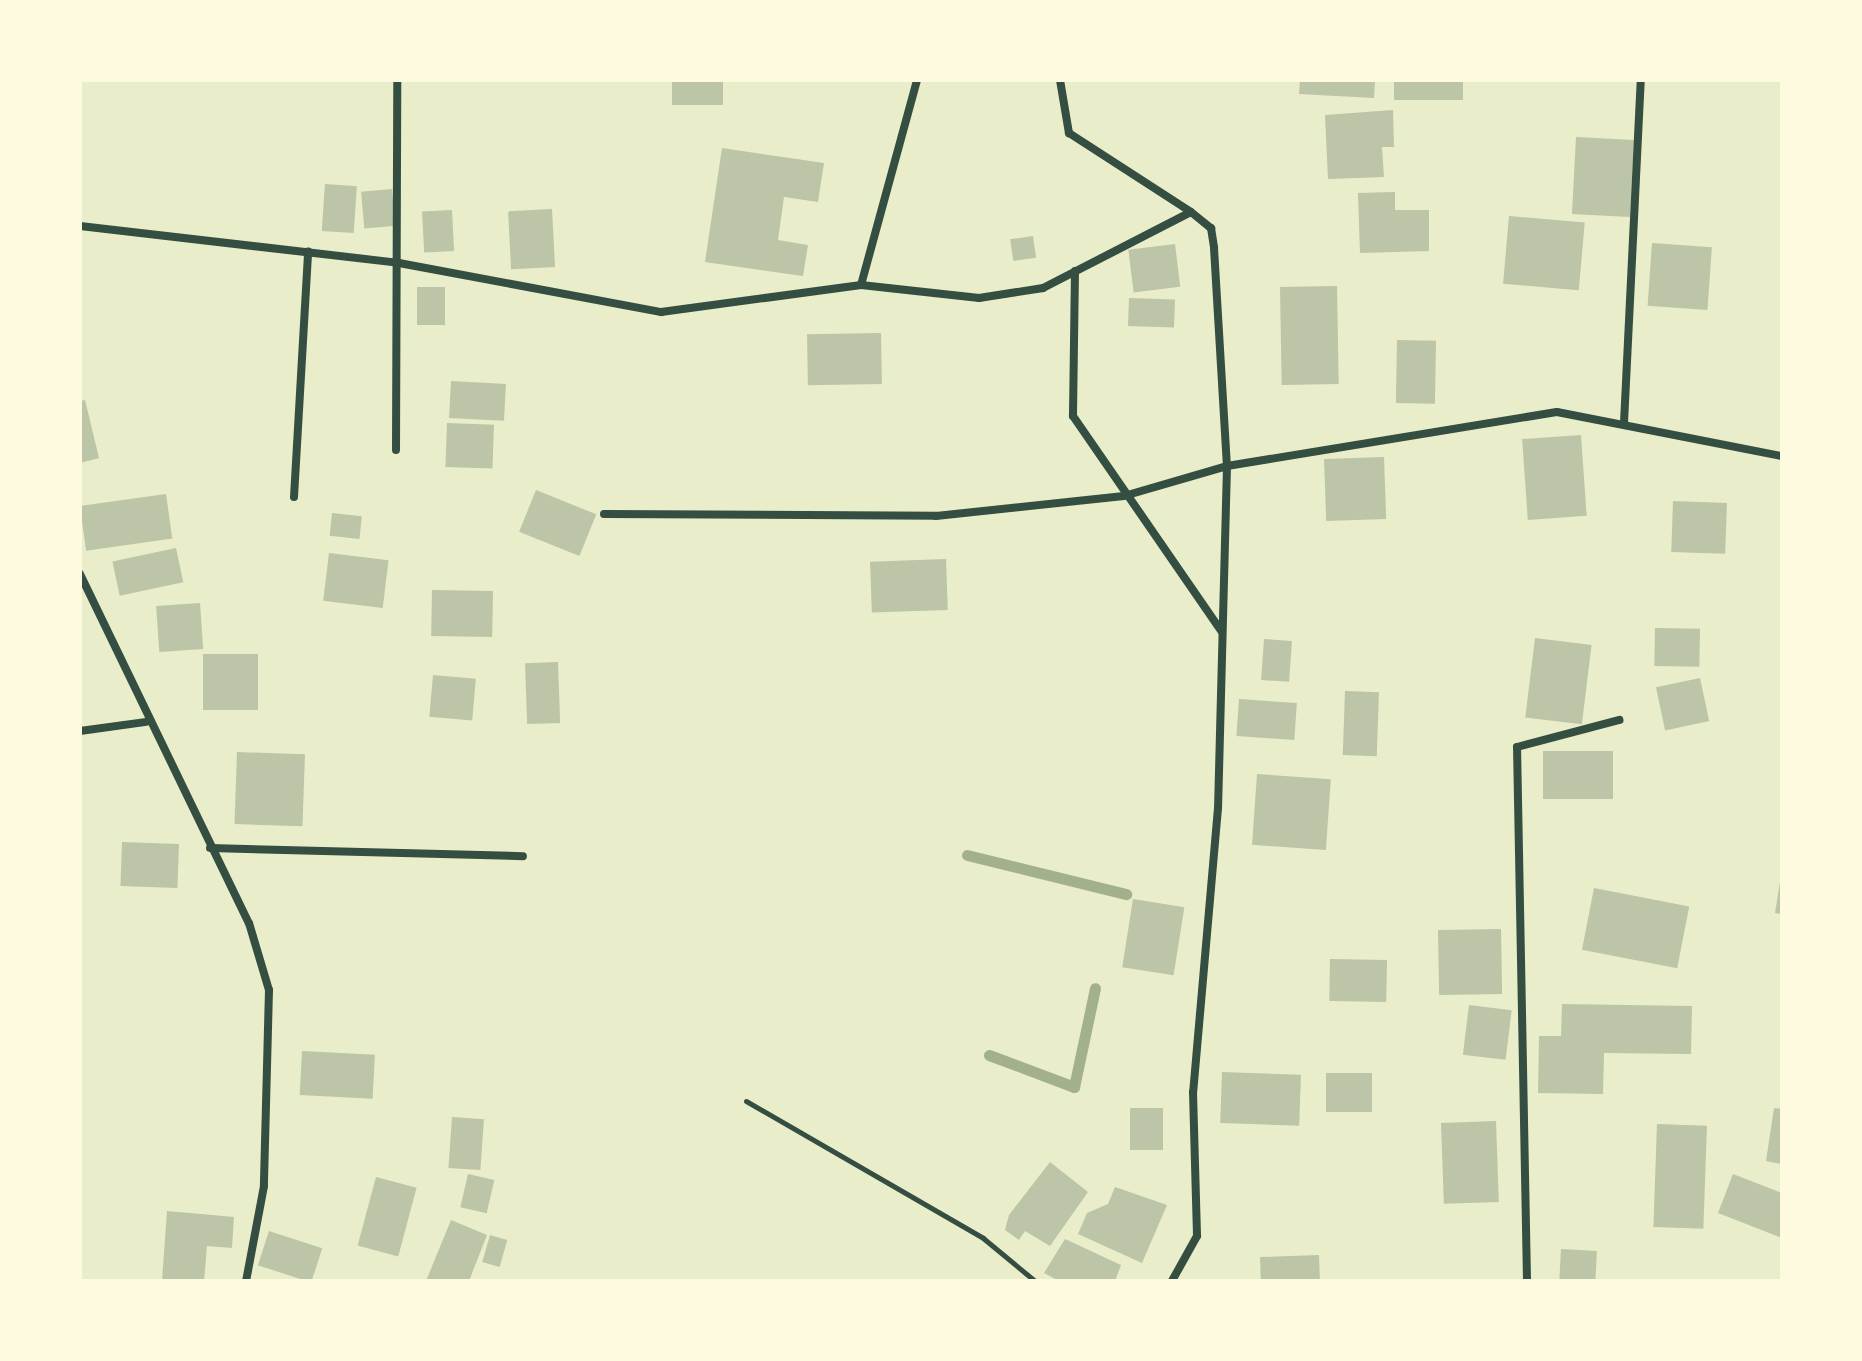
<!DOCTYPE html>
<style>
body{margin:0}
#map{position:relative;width:1862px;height:1361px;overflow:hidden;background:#e9edc9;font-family:"Sofia Sans Condensed",sans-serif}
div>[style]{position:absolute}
.stream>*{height:11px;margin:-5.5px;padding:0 5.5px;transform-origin:5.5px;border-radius:5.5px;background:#a3b18a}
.building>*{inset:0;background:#bcc5a7;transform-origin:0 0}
.path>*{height:5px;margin:-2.5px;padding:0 2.5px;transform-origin:2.5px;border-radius:2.5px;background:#344e41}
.minor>*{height:8px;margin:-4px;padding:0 4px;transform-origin:4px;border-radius:4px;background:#344e41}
span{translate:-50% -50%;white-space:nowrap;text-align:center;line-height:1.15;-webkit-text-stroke:7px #fefae0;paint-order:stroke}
.frame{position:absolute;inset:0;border:82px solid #fefae0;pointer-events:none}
</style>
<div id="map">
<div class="stream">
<div style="left:967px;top:855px;width:164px;rotate:13.8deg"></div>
<div style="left:989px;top:1055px;width:91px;rotate:20.6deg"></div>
<div style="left:1074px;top:1087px;width:101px;rotate:-78deg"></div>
</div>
<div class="building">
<div style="left:672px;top:80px;width:51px;height:25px"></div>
<div style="clip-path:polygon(1300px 80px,1375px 80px,1374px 98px,1299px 94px)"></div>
<div style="left:1394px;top:80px;width:69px;height:20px"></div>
<div style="clip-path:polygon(1393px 110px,1394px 147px,1382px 147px,1384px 177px,1328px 179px,1325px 115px)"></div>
<div style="left:1576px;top:137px;width:58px;height:77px;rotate:3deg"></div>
<div style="clip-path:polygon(722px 148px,824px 163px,818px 202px,784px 197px,778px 240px,808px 245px,803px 276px,705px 262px)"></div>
<div style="left:325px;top:184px;width:32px;height:47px;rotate:4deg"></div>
<div style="left:392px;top:189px;width:37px;height:31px;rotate:85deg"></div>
<div style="clip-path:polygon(1395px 192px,1395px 210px,1429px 210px,1429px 251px,1360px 253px,1358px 193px)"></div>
<div style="left:552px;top:209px;width:58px;height:44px;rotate:87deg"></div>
<div style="left:452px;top:210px;width:41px;height:30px;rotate:87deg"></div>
<div style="left:1509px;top:216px;width:76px;height:68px;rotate:5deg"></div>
<div style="left:1033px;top:236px;width:22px;height:23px;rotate:82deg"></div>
<div style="left:1652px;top:243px;width:60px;height:63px;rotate:4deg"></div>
<div style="left:1175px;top:244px;width:43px;height:47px;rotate:83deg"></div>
<div style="left:1337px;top:286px;width:98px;height:57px;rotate:89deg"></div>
<div style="left:417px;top:287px;width:28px;height:38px"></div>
<div style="left:1129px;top:298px;width:46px;height:28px;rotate:2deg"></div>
<div style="left:881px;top:333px;width:51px;height:74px;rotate:89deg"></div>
<div style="left:1397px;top:340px;width:39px;height:63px;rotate:1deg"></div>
<div style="left:451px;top:381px;width:55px;height:37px;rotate:3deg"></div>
<div style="clip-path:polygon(85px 400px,99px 458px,80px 463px,80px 401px)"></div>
<div style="left:447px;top:423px;width:47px;height:44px;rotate:2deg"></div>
<div style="left:1581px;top:435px;width:81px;height:59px;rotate:86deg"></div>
<div style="left:1384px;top:457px;width:62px;height:60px;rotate:88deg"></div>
<div style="left:536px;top:490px;width:65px;height:45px;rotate:22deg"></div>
<div style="left:166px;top:494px;width:45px;height:87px;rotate:82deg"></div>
<div style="left:1673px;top:501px;width:54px;height:51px;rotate:2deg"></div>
<div style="left:332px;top:513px;width:30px;height:23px;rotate:6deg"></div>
<div style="left:176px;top:548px;width:35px;height:65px;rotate:78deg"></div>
<div style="left:329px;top:553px;width:60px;height:48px;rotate:7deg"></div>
<div style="left:946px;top:559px;width:51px;height:76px;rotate:88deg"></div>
<div style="left:432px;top:590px;width:61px;height:46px;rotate:1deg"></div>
<div style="left:200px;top:603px;width:46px;height:44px;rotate:86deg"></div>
<div style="left:1655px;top:628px;width:45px;height:38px;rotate:1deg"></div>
<div style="left:1535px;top:638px;width:57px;height:80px;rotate:7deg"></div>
<div style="left:1264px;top:639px;width:28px;height:41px;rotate:4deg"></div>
<div style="left:203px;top:654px;width:55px;height:56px"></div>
<div style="left:558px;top:662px;width:61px;height:33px;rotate:88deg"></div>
<div style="left:433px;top:675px;width:43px;height:42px;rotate:5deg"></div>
<div style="left:1700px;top:678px;width:44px;height:45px;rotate:78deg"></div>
<div style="left:1345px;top:691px;width:34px;height:64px;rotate:2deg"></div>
<div style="left:1239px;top:699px;width:58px;height:37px;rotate:4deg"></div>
<div style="left:1543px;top:751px;width:70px;height:48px"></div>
<div style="left:237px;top:752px;width:68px;height:72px;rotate:2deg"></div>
<div style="left:1257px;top:774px;width:74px;height:71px;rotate:4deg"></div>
<div style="left:122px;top:842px;width:57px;height:44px;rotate:2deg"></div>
<div style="clip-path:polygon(1780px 882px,1782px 882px,1782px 914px,1775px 913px)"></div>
<div style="left:1594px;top:888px;width:97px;height:63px;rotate:11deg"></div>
<div style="left:1133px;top:899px;width:52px;height:69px;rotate:9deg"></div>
<div style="left:1501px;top:929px;width:65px;height:63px;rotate:89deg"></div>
<div style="left:1330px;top:959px;width:57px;height:42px;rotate:1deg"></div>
<div style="clip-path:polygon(1562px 1004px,1692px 1006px,1691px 1054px,1604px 1053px,1603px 1094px,1538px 1093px,1539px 1036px,1561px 1036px)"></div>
<div style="left:1469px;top:1005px;width:43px;height:50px;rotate:7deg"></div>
<div style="left:302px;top:1051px;width:73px;height:44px;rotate:3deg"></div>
<div style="left:1222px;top:1072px;width:79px;height:51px;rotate:2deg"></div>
<div style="left:1326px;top:1073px;width:46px;height:39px"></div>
<div style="left:1130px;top:1108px;width:33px;height:42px"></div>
<div style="clip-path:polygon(1774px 1108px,1782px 1109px,1782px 1164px,1766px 1161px)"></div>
<div style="left:452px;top:1117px;width:32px;height:51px;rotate:4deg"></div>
<div style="left:1496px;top:1121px;width:81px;height:55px;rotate:88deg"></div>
<div style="left:1657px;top:1124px;width:50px;height:103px;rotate:2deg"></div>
<div style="clip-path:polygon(1050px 1162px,1088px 1192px,1050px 1246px,1025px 1231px,1019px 1240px,1005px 1230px,1009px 1215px)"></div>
<div style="left:468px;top:1174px;width:27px;height:34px;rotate:13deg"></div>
<div style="clip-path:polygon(1733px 1174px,1782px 1193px,1782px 1238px,1718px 1213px)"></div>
<div style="left:376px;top:1177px;width:42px;height:71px;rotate:15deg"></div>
<div style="clip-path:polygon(1115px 1187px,1167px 1205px,1142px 1263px,1078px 1234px,1087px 1213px,1108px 1204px)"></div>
<div style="clip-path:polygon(167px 1211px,234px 1217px,232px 1248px,207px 1246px,204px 1281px,162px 1281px)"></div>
<div style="clip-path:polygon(451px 1220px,487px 1235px,469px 1281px,426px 1281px)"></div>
<div style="left:269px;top:1231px;width:56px;height:36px;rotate:18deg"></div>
<div style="left:490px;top:1235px;width:18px;height:28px;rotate:16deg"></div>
<div style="clip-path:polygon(1065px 1239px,1121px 1265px,1115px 1281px,1059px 1281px,1044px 1273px)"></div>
<div style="left:1561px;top:1249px;width:36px;height:32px;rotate:3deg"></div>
<div style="left:1319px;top:1255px;width:26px;height:59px;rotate:88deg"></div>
</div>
<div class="path">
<div style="left:746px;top:1101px;width:274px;rotate:30deg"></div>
<div style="left:983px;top:1238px;width:67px;rotate:39.6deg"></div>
</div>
<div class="minor">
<div style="left:1060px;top:80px;width:54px;rotate:80.4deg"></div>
<div style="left:1069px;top:133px;width:145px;rotate:32.9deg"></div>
<div style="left:1191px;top:212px;width:26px;rotate:39deg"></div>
<div style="left:1211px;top:228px;width:20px;rotate:81deg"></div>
<div style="left:1214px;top:248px;width:218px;rotate:86.6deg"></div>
<div style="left:1227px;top:466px;width:342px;rotate:91.5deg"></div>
<div style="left:1218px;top:808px;width:285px;rotate:95deg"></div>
<div style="left:1193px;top:1092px;width:144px;rotate:88.4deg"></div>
<div style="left:1197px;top:1236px;width:51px;rotate:119.1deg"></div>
<div style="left:80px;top:226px;width:321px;rotate:6.6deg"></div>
<div style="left:399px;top:263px;width:267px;rotate:10.6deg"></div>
<div style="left:661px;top:312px;width:202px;rotate:-7.7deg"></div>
<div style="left:861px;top:285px;width:119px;rotate:6.3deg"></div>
<div style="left:979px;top:298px;width:65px;rotate:-8.9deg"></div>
<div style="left:1043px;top:288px;width:166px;rotate:-27.2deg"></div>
<div style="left:1075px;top:271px;width:145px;rotate:90.8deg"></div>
<div style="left:1073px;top:416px;width:262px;rotate:55.4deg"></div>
<div style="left:861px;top:285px;width:213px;rotate:-74.7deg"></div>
<div style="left:1624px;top:423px;width:343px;rotate:-87.2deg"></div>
<div style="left:396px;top:450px;width:370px;rotate:-89.8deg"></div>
<div style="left:294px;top:497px;width:246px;rotate:-86.7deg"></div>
<div style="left:604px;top:514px;width:332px;rotate:0.3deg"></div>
<div style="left:936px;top:516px;width:189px;rotate:-6.1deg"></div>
<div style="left:1124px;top:496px;width:107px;rotate:-16.2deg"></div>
<div style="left:1227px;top:466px;width:334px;rotate:-9.3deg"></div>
<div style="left:1557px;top:412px;width:229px;rotate:11.1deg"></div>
<div style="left:80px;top:574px;width:388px;rotate:64.2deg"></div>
<div style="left:249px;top:923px;width:70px;rotate:73.4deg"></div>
<div style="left:269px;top:990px;width:196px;rotate:91.5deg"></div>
<div style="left:264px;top:1186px;width:97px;rotate:100.7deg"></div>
<div style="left:80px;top:731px;width:67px;rotate:-7.8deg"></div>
<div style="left:210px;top:848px;width:313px;rotate:1.5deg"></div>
<div style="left:1527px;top:1281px;width:534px;rotate:-91.07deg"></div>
<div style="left:1517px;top:747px;width:106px;rotate:-14.8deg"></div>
</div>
<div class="frame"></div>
</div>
